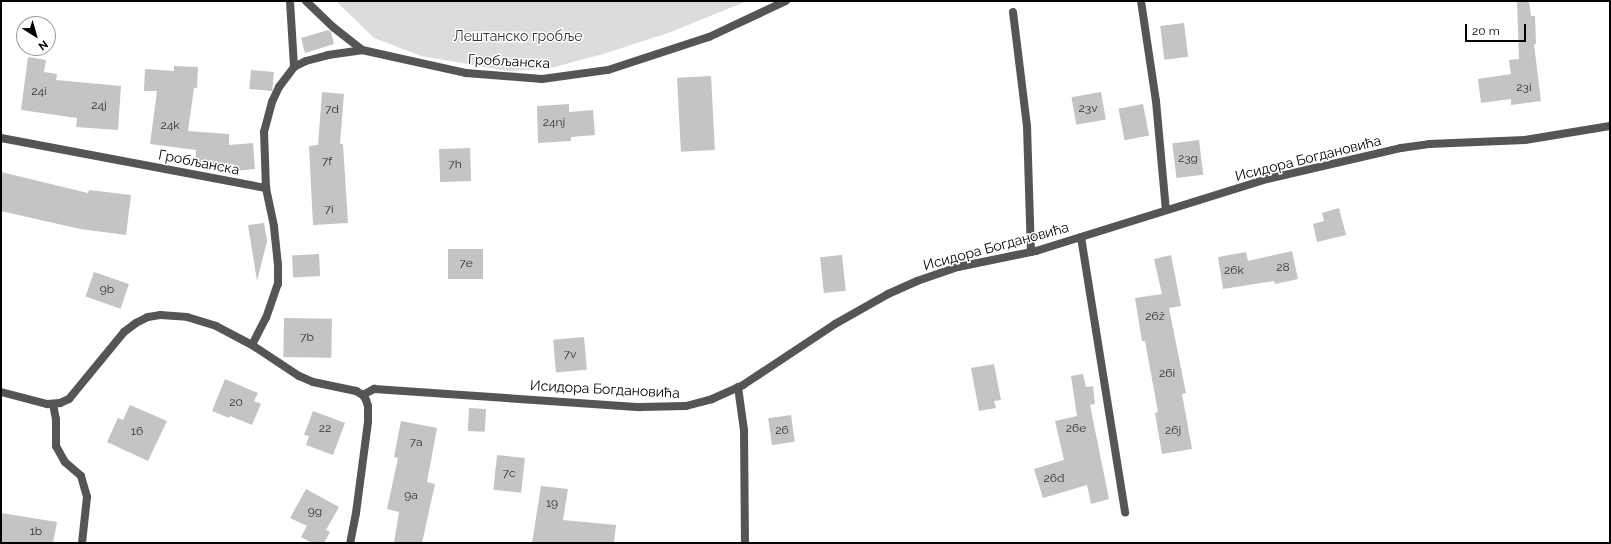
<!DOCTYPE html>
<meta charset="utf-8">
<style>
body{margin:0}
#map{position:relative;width:1611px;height:544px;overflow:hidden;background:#fff;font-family:Raleway,sans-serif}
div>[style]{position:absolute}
.green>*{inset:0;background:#dcdcdc}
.building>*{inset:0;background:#c4c4c4;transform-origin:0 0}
.street>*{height:8px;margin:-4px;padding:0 4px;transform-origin:4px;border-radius:4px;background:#555}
span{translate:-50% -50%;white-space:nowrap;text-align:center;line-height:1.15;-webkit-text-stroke:3px #fff;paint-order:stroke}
.number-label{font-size:12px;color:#313131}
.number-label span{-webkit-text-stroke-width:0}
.park-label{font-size:14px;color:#333}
.street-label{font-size:14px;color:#000}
.frame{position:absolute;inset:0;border:2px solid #000;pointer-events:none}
.north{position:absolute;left:16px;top:16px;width:40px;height:40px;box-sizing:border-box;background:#fff;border:1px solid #999;border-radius:50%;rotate:143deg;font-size:11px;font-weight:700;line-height:16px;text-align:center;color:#000}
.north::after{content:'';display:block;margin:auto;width:14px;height:18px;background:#000;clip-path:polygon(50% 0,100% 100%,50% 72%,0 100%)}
.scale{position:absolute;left:1465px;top:24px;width:61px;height:18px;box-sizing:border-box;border:2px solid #000;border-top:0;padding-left:5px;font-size:12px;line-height:14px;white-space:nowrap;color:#000;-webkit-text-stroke:3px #fff;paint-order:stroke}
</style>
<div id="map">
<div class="green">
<div style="clip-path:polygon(336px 1px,747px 1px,671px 32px,603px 54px,547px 69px,508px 71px,421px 56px,374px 38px)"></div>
</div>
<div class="building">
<div style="clip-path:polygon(1517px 1px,1529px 1px,1531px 16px,1535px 16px,1536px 44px,1534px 44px,1541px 101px,1511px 105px,1511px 99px,1481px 103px,1478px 79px,1511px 74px,1509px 60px,1519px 59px)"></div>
<div style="left:1184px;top:23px;width:34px;height:24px;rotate:83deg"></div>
<div style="clip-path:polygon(328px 30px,331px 32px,334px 44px,305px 53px,301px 38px)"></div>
<div style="clip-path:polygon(28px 57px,46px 60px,44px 72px,57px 74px,56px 80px,121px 86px,118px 130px,76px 127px,77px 118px,21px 110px)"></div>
<div style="clip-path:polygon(174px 66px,198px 67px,197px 88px,194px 88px,188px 131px,229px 134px,229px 145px,253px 143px,255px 169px,235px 171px,235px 169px,195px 167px,196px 150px,150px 144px,157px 91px,144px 91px,145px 69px,174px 71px)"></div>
<div style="left:251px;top:70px;width:23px;height:19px;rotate:5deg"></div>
<div style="left:711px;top:76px;width:74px;height:34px;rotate:87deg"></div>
<div style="clip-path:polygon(322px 92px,344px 94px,340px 144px,343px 144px,348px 223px,313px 225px,309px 146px,318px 145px)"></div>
<div style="left:1101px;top:92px;width:28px;height:30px;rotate:80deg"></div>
<div style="clip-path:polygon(569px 104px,569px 112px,593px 110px,595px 135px,571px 137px,571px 141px,538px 143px,537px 106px)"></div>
<div style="left:1143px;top:104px;width:32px;height:25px;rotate:79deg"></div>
<div style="left:1199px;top:140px;width:35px;height:27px;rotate:83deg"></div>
<div style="left:470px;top:148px;width:33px;height:31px;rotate:88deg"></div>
<div style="clip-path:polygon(1px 172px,88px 193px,89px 190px,131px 195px,126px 235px,80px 229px,1px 211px)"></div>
<div style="clip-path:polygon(1339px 208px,1346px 235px,1317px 242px,1313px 224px,1324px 221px,1322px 213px)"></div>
<div style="clip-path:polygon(264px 223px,267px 241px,257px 281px,248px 225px)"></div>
<div style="left:448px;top:249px;width:35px;height:30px"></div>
<div style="clip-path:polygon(1292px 251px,1298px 279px,1275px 284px,1274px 281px,1223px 289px,1218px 257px,1246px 252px,1248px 261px)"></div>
<div style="left:319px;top:254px;width:22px;height:27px;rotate:87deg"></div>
<div style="left:842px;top:255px;width:36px;height:22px;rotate:84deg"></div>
<div style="clip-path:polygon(1171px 255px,1181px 306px,1169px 308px,1186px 393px,1182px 394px,1192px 449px,1162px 454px,1155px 413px,1158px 412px,1145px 341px,1142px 341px,1135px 298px,1162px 294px,1154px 259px)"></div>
<div style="left:94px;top:272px;width:37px;height:26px;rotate:19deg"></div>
<div style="left:284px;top:318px;width:48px;height:39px;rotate:1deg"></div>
<div style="left:584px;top:337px;width:33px;height:31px;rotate:85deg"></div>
<div style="clip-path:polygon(994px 364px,1001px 400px,994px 401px,996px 408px,979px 411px,971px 368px)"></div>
<div style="clip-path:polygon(1083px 374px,1086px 387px,1093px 386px,1095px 404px,1090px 405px,1109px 499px,1091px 504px,1087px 485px,1043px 498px,1034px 469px,1064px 460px,1055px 421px,1077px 416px,1071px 376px)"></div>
<div style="clip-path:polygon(225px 379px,258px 393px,254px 401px,261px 404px,252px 425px,230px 416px,229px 418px,212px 411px)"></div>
<div style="clip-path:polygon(130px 405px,167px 421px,148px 461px,107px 442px,118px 418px,123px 420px)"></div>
<div style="left:469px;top:408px;width:17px;height:23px;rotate:3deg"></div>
<div style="clip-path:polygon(313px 411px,345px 423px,333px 455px,306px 445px,309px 436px,304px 435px)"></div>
<div style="left:791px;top:415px;width:27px;height:23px;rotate:82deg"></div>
<div style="clip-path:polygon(401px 421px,437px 428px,427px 482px,435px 484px,422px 543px,394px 543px,399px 512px,387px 509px,398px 458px,394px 457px)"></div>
<div style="left:497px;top:455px;width:28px;height:35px;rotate:6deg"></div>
<div style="clip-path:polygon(541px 486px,568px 489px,563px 520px,616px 525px,614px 543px,532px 543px)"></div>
<div style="clip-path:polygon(306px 489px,339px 507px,326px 530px,330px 532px,324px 543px,312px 543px,301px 537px,307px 526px,290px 518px)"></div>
<div style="clip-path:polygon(1px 513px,57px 522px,53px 543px,1px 543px)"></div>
</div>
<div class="street">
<div style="left:290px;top:1px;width:66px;rotate:86.5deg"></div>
<div style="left:306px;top:1px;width:37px;rotate:44deg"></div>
<div style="left:333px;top:27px;width:37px;rotate:38deg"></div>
<div style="left:1141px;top:1px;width:101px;rotate:81.5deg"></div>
<div style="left:1156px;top:101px;width:109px;rotate:84.8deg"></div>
<div style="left:1013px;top:12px;width:115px;rotate:83deg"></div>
<div style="left:1027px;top:126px;width:126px;rotate:88.2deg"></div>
<div style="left:1px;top:138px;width:270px;rotate:10.7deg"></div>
<div style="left:1081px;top:237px;width:279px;rotate:80.9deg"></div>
<div style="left:252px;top:345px;width:30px;rotate:-63deg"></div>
<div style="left:266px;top:318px;width:36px;rotate:-71deg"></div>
<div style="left:278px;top:284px;width:19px;rotate:-90deg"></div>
<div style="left:278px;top:265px;width:39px;rotate:-96deg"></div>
<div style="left:274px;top:226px;width:39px;rotate:-102deg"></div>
<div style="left:266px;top:188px;width:56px;rotate:-92deg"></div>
<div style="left:264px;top:132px;width:31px;rotate:-75deg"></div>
<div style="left:272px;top:102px;width:17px;rotate:-65deg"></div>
<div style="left:279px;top:87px;width:25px;rotate:-53deg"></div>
<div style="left:294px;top:67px;width:13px;rotate:-27deg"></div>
<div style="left:306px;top:61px;width:23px;rotate:-15deg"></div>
<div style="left:328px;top:55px;width:34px;rotate:-8deg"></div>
<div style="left:362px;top:50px;width:107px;rotate:12.5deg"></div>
<div style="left:466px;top:73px;width:76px;rotate:4.5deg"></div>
<div style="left:542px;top:79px;width:67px;rotate:-7.8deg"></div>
<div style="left:608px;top:70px;width:106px;rotate:-18.1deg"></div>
<div style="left:709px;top:37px;width:85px;rotate:-25.1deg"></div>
<div style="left:738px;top:387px;width:43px;rotate:82.1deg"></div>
<div style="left:744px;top:430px;width:113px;rotate:89.5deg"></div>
<div style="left:1px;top:392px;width:48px;rotate:14.6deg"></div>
<div style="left:47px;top:404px;width:13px;rotate:-4deg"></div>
<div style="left:60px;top:403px;width:10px;rotate:-24deg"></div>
<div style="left:69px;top:399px;width:87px;rotate:-50.6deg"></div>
<div style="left:124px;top:332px;width:15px;rotate:-37deg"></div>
<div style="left:136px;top:323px;width:13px;rotate:-27deg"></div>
<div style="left:148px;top:317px;width:12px;rotate:-9deg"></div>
<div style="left:160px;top:315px;width:27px;rotate:4deg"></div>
<div style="left:187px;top:317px;width:30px;rotate:17deg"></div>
<div style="left:216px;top:326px;width:41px;rotate:27.8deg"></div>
<div style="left:252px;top:345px;width:56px;rotate:33.4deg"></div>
<div style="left:299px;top:376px;width:15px;rotate:23deg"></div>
<div style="left:313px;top:382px;width:44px;rotate:11.8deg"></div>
<div style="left:356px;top:391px;width:8px;rotate:30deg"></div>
<div style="left:363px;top:395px;width:6px;rotate:59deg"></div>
<div style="left:366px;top:400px;width:6px;rotate:72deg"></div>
<div style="left:368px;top:406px;width:16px;rotate:90deg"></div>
<div style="left:368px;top:422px;width:92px;rotate:97.5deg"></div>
<div style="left:356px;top:513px;width:31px;rotate:101deg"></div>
<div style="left:363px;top:395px;width:13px;rotate:-29deg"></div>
<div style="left:374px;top:389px;width:267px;rotate:3.9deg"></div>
<div style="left:640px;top:407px;width:46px;rotate:-1.2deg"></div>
<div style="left:686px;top:406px;width:27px;rotate:-15deg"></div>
<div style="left:712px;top:399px;width:34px;rotate:-24deg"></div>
<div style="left:743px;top:385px;width:110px;rotate:-33.5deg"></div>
<div style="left:835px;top:324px;width:61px;rotate:-29.5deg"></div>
<div style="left:888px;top:294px;width:32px;rotate:-24deg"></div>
<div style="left:917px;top:281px;width:43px;rotate:-18.9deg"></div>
<div style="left:958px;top:267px;width:80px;rotate:-11.6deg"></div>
<div style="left:1036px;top:251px;width:242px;rotate:-17.3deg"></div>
<div style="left:1267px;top:179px;width:138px;rotate:-13deg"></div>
<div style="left:1401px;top:148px;width:28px;rotate:-8deg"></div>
<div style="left:1429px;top:144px;width:96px;rotate:-2.4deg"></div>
<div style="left:1525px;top:140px;width:86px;rotate:-9.4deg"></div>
<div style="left:53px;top:404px;width:16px;rotate:79deg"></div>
<div style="left:56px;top:420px;width:26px;rotate:90deg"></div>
<div style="left:56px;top:446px;width:18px;rotate:61deg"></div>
<div style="left:65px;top:462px;width:21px;rotate:41deg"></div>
<div style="left:81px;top:476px;width:22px;rotate:74deg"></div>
<div style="left:87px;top:497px;width:46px;rotate:96.2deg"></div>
</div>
<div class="number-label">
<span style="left:1524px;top:88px">23i</span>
<span style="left:39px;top:92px">24i</span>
<span style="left:99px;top:106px">24j</span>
<span style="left:1088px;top:109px">23v</span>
<span style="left:332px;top:110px">7d</span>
<span style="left:554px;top:123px">24nj</span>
<span style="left:170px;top:126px">24k</span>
<span style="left:1188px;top:159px">23g</span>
<span style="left:327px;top:162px">7f</span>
<span style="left:455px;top:165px">7h</span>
<span style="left:329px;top:210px">7i</span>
<span style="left:466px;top:264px">7e</span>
<span style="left:1283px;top:268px">28</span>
<span style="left:1234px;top:271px">26k</span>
<span style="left:107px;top:290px">9b</span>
<span style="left:1155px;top:317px">26ž</span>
<span style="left:307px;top:338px">7b</span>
<span style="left:570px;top:355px">7v</span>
<span style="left:1167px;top:374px">26i</span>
<span style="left:236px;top:403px">20</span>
<span style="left:325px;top:429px">22</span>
<span style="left:1076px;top:429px">26e</span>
<span style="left:782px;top:431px">26</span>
<span style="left:1173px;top:431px">26j</span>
<span style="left:137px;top:432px">16</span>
<span style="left:416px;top:443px">7a</span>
<span style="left:509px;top:474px">7c</span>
<span style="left:1054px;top:479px">26đ</span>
<span style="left:411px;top:496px">9a</span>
<span style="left:552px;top:504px">19</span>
<span style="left:315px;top:512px">9g</span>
<span style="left:36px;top:532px">1b</span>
</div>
<div class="park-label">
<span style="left:518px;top:36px">Лештанско гробље</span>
</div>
<div class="street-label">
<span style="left:509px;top:61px;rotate:3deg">Гробљанска</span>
<span style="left:1308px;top:158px;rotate:-14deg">Исидора Богдановића</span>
<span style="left:199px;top:162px;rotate:11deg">Гробљанска</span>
<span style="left:996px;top:246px;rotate:-15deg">Исидора Богдановића</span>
<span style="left:605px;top:389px;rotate:3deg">Исидора Богдановића</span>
</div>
<div class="frame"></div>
<div class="north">N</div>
<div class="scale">20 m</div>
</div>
